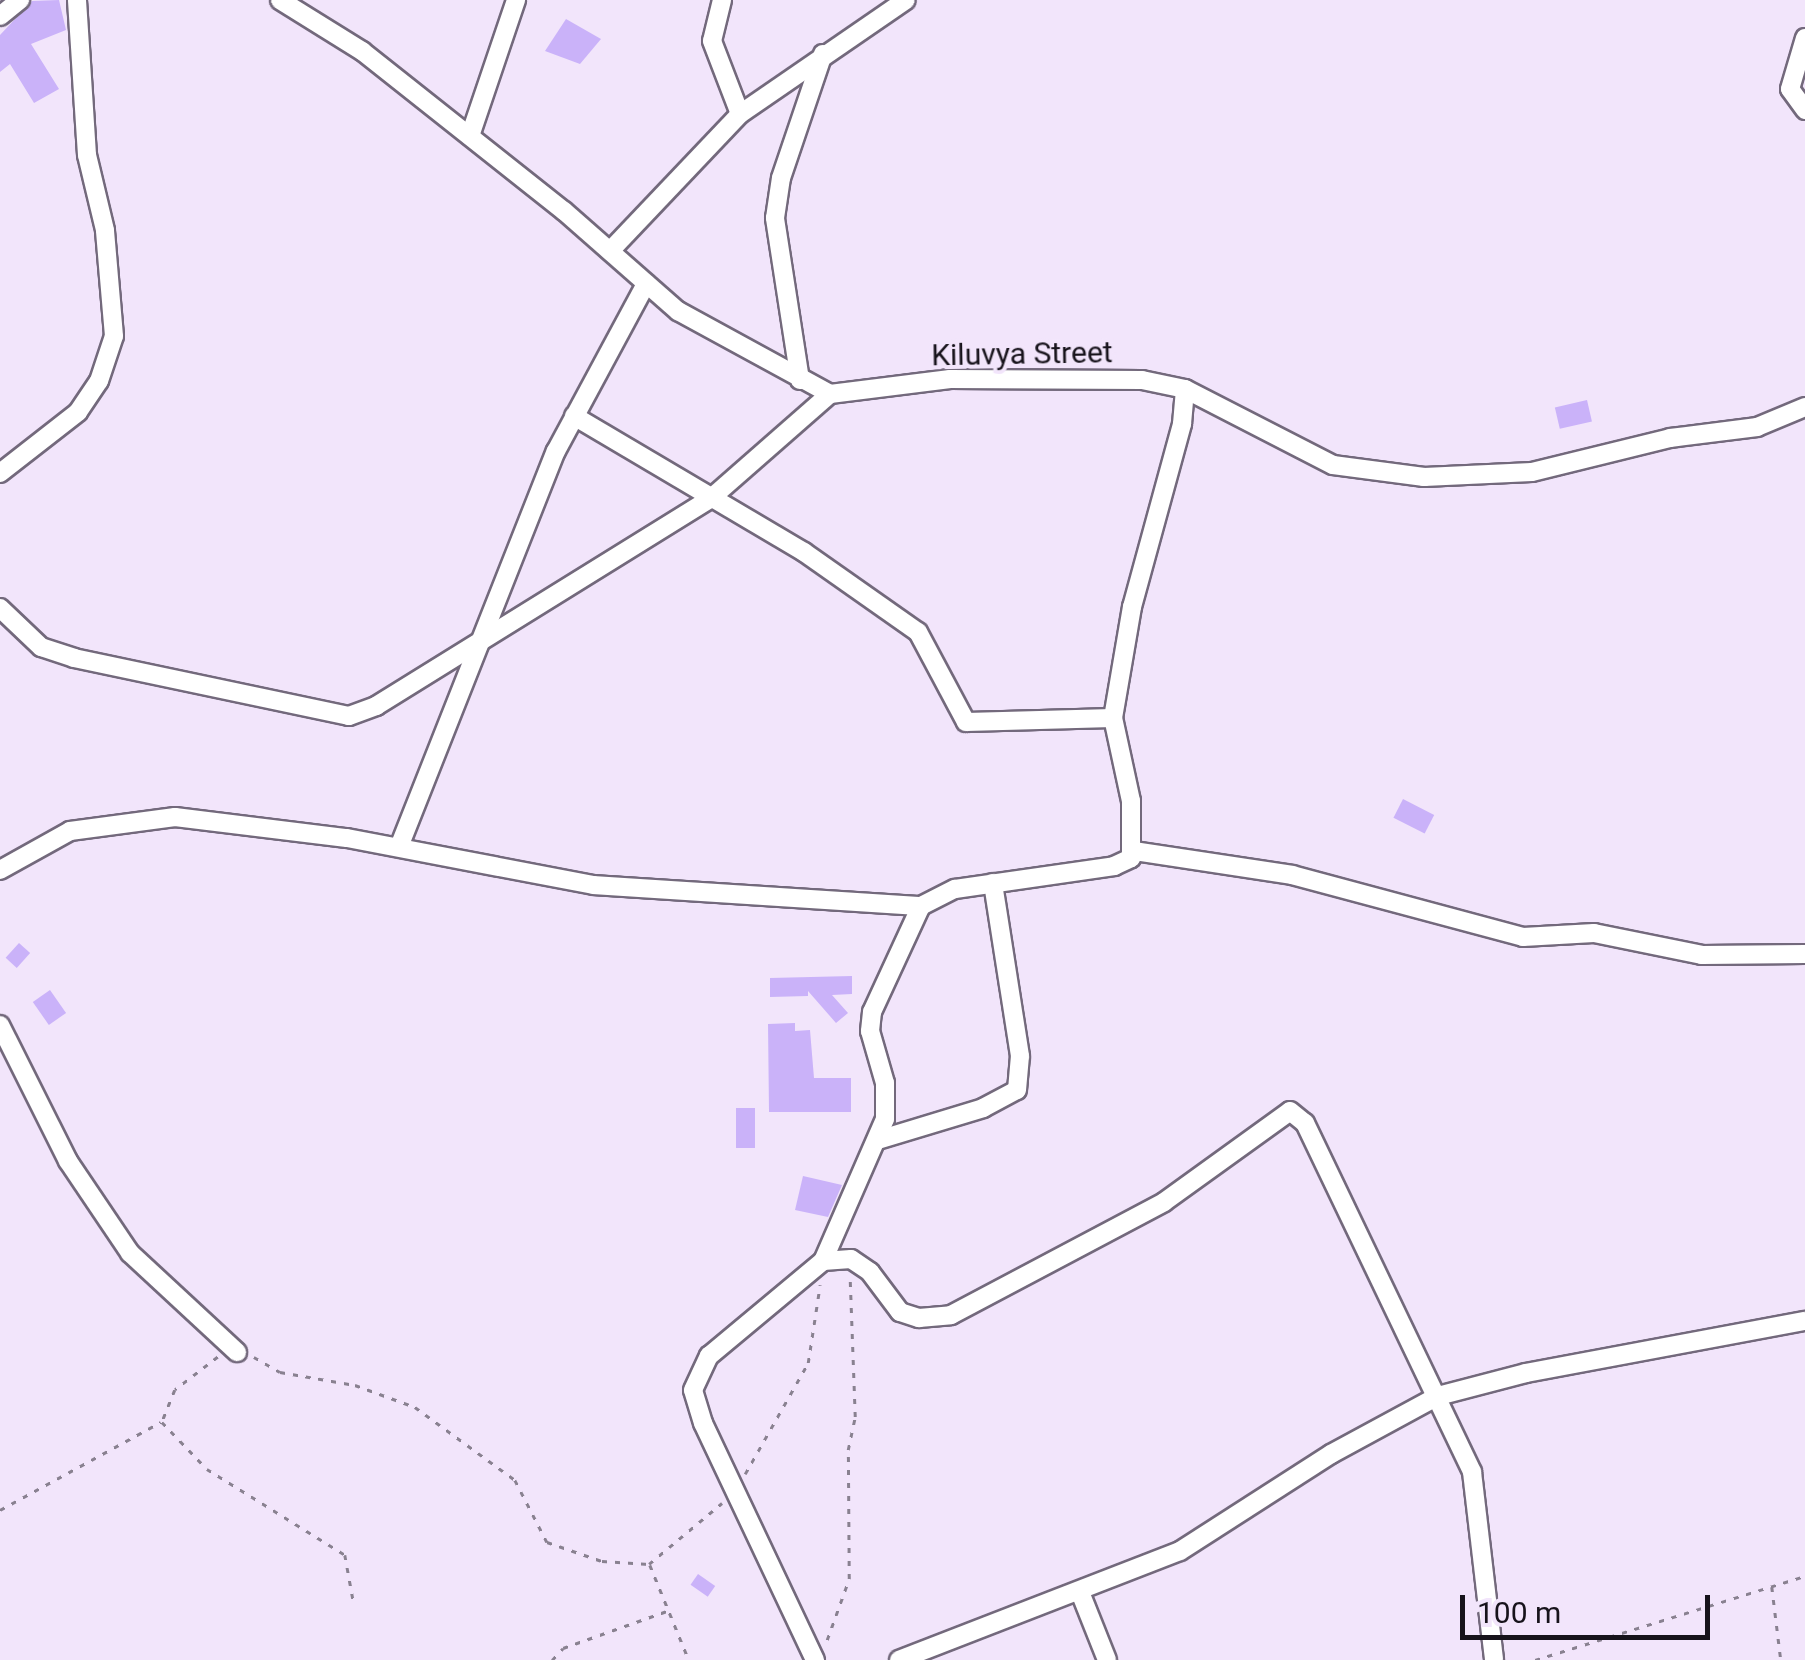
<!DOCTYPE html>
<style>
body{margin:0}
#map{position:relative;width:1805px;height:1660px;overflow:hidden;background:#f2e5fb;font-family:Roboto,sans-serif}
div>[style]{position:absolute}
.building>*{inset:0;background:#cab2f9;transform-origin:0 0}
.path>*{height:2.5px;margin-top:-1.25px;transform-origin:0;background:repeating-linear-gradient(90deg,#898190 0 5px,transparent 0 13px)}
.roads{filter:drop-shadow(2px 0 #73697c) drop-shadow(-2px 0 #73697c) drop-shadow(0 2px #73697c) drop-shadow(0 -2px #73697c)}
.minor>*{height:18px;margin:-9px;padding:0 9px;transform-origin:9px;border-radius:9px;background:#fff}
span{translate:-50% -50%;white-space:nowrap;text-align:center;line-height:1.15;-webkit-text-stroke:8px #f2e5fb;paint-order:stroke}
.street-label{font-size:30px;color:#17131b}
.scale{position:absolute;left:1460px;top:1595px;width:250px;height:45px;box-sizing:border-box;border:5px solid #17131b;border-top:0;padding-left:12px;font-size:30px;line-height:35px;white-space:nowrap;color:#17131b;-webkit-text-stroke:8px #f2e5fb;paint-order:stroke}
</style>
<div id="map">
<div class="building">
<div style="clip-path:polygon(59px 0,66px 30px,31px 44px,59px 89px,34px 103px,10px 64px,0 72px,0 35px,32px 1px)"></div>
<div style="clip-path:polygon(566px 19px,601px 39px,580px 64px,545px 51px)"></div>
<div style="left:1587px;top:400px;width:22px;height:33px;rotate:77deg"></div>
<div style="left:1403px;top:799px;width:35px;height:21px;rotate:27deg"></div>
<div style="left:19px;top:943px;width:15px;height:20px;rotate:42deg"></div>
<div style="clip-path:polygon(852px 976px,852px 994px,832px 995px,848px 1013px,836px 1023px,808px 991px,808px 996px,770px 997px,770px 978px)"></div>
<div style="left:50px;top:990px;width:28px;height:21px;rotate:55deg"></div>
<div style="clip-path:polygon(795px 1023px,795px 1031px,810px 1030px,814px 1078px,851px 1078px,851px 1112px,769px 1112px,768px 1024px)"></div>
<div style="left:736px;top:1108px;width:19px;height:40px"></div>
<div style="clip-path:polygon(803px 1176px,842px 1185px,828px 1217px,795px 1210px)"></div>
<div style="left:698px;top:1574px;width:21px;height:13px;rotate:35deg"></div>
</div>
<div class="path">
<div style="left:218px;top:1357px;width:54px;rotate:142.5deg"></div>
<div style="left:175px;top:1390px;width:35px;rotate:112deg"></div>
<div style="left:162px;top:1422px;width:65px;rotate:46.2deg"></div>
<div style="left:207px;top:1469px;width:163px;rotate:31.9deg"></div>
<div style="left:345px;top:1555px;width:45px;rotate:79.7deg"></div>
<div style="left:254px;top:1357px;width:30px;rotate:30deg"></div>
<div style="left:280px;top:1372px;width:76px;rotate:9.8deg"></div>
<div style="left:355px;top:1385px;width:64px;rotate:20.1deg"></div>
<div style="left:415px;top:1407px;width:124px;rotate:36.1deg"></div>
<div style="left:515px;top:1480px;width:70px;rotate:62.7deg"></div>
<div style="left:547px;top:1542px;width:58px;rotate:19.1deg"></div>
<div style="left:602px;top:1561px;width:47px;rotate:3.7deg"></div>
<div style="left:649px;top:1564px;width:95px;rotate:-39.9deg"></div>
<div style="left:745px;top:1474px;width:128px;rotate:-60.4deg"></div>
<div style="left:808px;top:1363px;width:79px;rotate:-81.3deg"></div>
<div style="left:0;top:1510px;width:183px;rotate:-28.7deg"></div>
<div style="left:650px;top:1565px;width:103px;rotate:67.7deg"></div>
<div style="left:1772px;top:1587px;width:74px;rotate:83deg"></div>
<div style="left:827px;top:1640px;width:65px;rotate:-70.2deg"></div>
<div style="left:849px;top:1579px;width:129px;rotate:-90.4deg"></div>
<div style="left:848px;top:1450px;width:34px;rotate:-78deg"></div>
<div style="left:855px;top:1417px;width:139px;rotate:-92.1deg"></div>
<div style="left:552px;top:1660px;width:16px;rotate:-47deg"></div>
<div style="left:563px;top:1648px;width:114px;rotate:-19.6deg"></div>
<div style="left:1535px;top:1660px;width:283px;rotate:-17.3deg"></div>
</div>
<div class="roads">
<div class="minor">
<div style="left:280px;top:0;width:97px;rotate:31.9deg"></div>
<div style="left:362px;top:51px;width:258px;rotate:38.4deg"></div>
<div style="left:564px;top:211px;width:152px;rotate:41.3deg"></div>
<div style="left:678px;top:311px;width:173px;rotate:28.6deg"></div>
<div style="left:830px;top:394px;width:121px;rotate:-7.1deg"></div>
<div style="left:950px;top:379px;width:192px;rotate:0.3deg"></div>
<div style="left:1142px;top:380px;width:44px;rotate:11.8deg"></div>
<div style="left:1185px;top:389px;width:166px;rotate:27.2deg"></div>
<div style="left:1333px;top:465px;width:92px;rotate:7.5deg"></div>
<div style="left:1424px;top:477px;width:108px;rotate:-2.7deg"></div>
<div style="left:1532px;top:472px;width:142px;rotate:-13.8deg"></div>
<div style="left:1670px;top:438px;width:88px;rotate:-7.2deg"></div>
<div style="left:1757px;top:427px;width:52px;rotate:-22.6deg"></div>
<div style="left:722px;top:0;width:42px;rotate:103.7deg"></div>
<div style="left:712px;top:41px;width:78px;rotate:69deg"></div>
<div style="left:0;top:16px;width:26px;rotate:-39deg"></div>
<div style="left:1805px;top:38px;width:53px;rotate:106.4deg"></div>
<div style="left:1790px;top:89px;width:26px;rotate:54deg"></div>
<div style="left:470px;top:136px;width:144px;rotate:-71.3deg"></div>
<div style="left:610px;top:251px;width:189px;rotate:-46.5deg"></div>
<div style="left:740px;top:114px;width:201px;rotate:-34.5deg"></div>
<div style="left:800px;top:380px;width:164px;rotate:-98.8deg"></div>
<div style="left:775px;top:218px;width:40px;rotate:-81.5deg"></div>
<div style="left:781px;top:178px;width:131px;rotate:-71.3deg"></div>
<div style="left:574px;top:416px;width:267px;rotate:30.6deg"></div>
<div style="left:804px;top:552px;width:139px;rotate:35.1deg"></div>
<div style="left:918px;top:632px;width:102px;rotate:61.9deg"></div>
<div style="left:966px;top:722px;width:147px;rotate:-1.6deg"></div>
<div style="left:0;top:473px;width:99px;rotate:-38deg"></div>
<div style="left:78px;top:412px;width:37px;rotate:-56deg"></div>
<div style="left:99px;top:381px;width:47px;rotate:-71.6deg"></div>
<div style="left:114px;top:336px;width:106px;rotate:-94.9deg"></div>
<div style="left:105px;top:230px;width:77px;rotate:-103.5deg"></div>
<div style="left:87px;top:155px;width:155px;rotate:-93.7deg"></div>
<div style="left:0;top:608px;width:57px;rotate:43.6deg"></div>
<div style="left:41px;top:647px;width:35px;rotate:18deg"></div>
<div style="left:74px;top:658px;width:281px;rotate:11.9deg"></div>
<div style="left:349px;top:716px;width:29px;rotate:-20deg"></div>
<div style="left:376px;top:706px;width:393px;rotate:-31.8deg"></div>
<div style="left:710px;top:499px;width:159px;rotate:-41.2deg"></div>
<div style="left:399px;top:847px;width:426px;rotate:-68.4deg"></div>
<div style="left:556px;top:451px;width:190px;rotate:-61.7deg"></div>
<div style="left:1134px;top:851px;width:160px;rotate:8.6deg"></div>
<div style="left:1292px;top:875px;width:239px;rotate:15deg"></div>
<div style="left:1523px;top:937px;width:71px;rotate:-3.2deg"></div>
<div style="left:1594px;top:933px;width:110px;rotate:11.5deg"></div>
<div style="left:1702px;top:955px;width:103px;rotate:-0.6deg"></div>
<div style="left:0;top:870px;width:80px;rotate:-29.1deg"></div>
<div style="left:70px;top:831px;width:106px;rotate:-7.6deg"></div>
<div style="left:175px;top:817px;width:173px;rotate:7deg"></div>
<div style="left:347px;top:838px;width:251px;rotate:10.8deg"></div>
<div style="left:594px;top:885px;width:328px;rotate:3.7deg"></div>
<div style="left:0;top:1025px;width:152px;rotate:63.4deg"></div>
<div style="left:68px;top:1161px;width:111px;rotate:56deg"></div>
<div style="left:130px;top:1253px;width:146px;rotate:42.8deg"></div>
<div style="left:878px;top:1140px;width:110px;rotate:-16.9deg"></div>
<div style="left:983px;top:1108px;width:38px;rotate:-28deg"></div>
<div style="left:1017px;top:1090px;width:34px;rotate:-85deg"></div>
<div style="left:1020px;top:1056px;width:175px;rotate:-98.9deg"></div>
<div style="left:823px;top:1261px;width:155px;rotate:-66.4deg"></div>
<div style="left:885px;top:1119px;width:36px;rotate:-90deg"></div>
<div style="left:885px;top:1083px;width:54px;rotate:-106.1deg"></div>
<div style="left:870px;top:1031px;width:19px;rotate:-84deg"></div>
<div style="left:872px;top:1012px;width:117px;rotate:-65.2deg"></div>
<div style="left:921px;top:906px;width:38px;rotate:-27deg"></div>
<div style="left:955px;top:889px;width:161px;rotate:-8.2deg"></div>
<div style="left:1114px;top:866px;width:19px;rotate:-25deg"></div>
<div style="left:1131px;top:858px;width:57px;rotate:-90deg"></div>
<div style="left:1131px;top:801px;width:85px;rotate:-102.2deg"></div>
<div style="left:1113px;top:718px;width:113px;rotate:-80.3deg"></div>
<div style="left:1132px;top:607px;width:190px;rotate:-74.7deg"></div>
<div style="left:1182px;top:424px;width:35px;rotate:-85deg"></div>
<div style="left:1080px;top:1592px;width:73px;rotate:68.3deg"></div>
<div style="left:815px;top:1660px;width:262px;rotate:-115.3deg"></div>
<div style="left:703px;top:1423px;width:34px;rotate:-107deg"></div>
<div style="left:693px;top:1390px;width:38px;rotate:-65deg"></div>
<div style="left:709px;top:1356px;width:148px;rotate:-39.8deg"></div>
<div style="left:823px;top:1261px;width:28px;rotate:-4deg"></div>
<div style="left:851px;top:1259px;width:23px;rotate:34deg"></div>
<div style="left:870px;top:1272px;width:50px;rotate:53.1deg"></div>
<div style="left:900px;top:1312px;width:20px;rotate:18deg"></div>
<div style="left:919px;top:1318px;width:32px;rotate:-5deg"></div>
<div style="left:951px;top:1315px;width:241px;rotate:-27.9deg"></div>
<div style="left:1164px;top:1202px;width:155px;rotate:-35.8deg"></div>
<div style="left:1290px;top:1111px;width:19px;rotate:39deg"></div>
<div style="left:1305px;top:1123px;width:387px;rotate:64.4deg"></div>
<div style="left:1472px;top:1472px;width:189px;rotate:83.3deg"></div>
<div style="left:899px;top:1660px;width:301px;rotate:-21.2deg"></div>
<div style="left:1180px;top:1551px;width:179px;rotate:-32.7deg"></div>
<div style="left:1331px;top:1454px;width:122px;rotate:-28.5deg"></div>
<div style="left:1438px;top:1396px;width:91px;rotate:-14.6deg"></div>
<div style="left:1526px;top:1373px;width:284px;rotate:-10.6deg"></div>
</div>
</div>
<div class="street-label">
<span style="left:1022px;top:354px;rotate:-1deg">Kiluvya Street</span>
</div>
<div class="scale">100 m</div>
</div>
